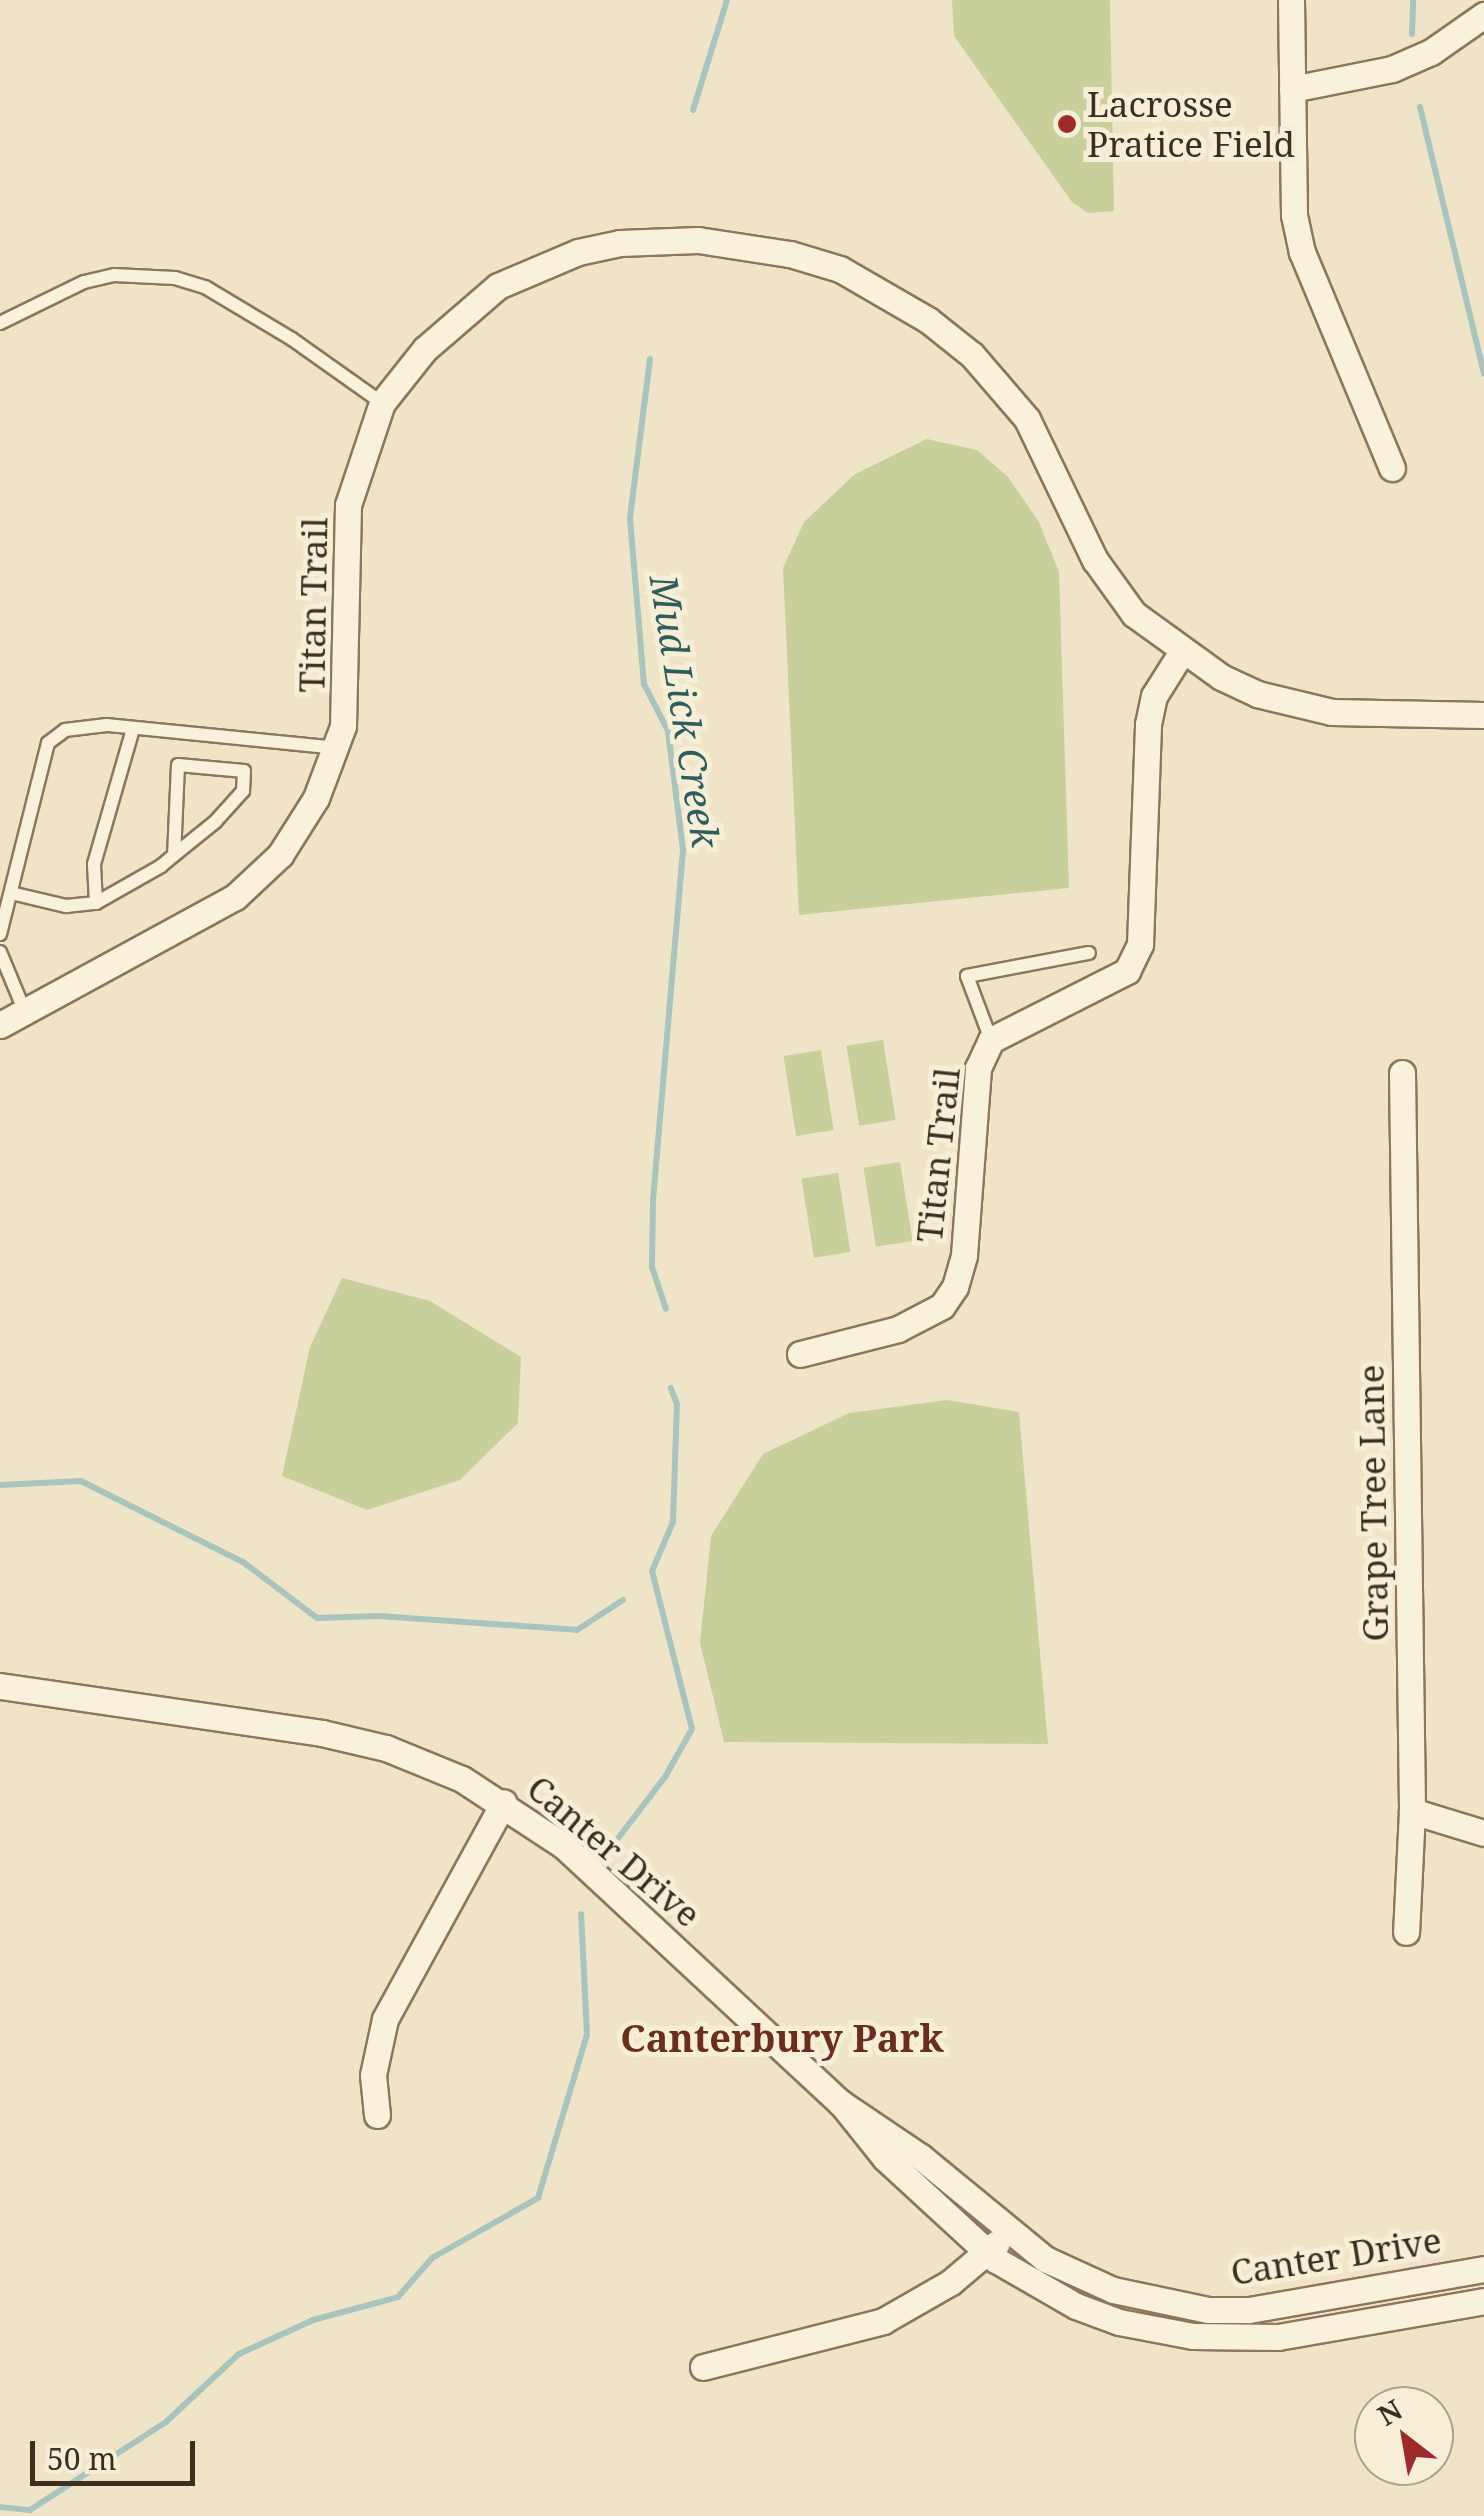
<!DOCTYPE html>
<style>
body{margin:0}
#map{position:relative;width:1484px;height:2516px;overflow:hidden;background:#f0e4c8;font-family:"Noto Serif",serif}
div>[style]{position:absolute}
.green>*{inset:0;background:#c9cf9b;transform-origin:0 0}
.stream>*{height:6px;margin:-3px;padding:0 3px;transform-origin:3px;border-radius:3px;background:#a9c4bc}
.roads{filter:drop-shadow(2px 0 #8d765c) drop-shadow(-2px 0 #8d765c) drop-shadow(0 2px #8d765c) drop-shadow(0 -2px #8d765c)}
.service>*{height:12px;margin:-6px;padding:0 6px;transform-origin:6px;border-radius:6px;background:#faf1dc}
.minor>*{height:25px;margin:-12.5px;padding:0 12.5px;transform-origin:12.5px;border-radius:12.5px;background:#faf1dc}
.dots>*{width:28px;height:28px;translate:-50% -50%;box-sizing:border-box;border:5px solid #f7eed8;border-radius:50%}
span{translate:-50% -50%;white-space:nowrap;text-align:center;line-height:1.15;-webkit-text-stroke:10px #f7eed8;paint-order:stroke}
.poi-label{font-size:35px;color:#3d2e20}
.left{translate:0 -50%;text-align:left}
.street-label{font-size:35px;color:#3d2e20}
.water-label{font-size:38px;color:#2f5d5a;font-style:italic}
.neighbourhood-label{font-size:38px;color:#6b2e1e;font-weight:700}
.north{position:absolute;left:1354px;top:2386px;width:100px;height:100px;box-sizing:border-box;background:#f7eed8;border:2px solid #ada18e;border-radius:50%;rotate:329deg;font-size:28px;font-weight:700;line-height:40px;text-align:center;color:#3d2e20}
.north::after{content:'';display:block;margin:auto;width:35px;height:45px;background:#9e2a2b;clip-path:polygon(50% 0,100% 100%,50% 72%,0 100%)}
.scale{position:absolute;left:30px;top:2441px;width:165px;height:45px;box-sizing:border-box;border:5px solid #3d2e20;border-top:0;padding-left:12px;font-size:30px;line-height:35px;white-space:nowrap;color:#3d2e20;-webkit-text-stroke:8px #f7eed8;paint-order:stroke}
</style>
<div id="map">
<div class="green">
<div style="clip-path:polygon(952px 0,1110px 0,1114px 211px,1088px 213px,1072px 202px,954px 36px)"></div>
<div style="clip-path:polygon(927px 439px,977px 450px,1008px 477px,1039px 522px,1059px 572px,1069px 888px,799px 915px,783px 568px,804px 522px,855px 474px)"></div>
<div style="left:883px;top:1040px;width:81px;height:37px;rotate:81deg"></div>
<div style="left:821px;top:1050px;width:81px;height:38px;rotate:81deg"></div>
<div style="left:900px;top:1162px;width:80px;height:37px;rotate:81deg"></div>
<div style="left:838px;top:1173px;width:80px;height:37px;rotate:81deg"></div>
<div style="clip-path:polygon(342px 1278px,430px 1301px,521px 1357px,518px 1423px,460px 1480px,367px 1510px,282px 1476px,310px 1347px)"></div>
<div style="clip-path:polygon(947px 1400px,1019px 1412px,1048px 1744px,724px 1742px,700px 1643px,711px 1536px,763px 1454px,849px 1413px)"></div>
</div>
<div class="stream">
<div style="left:1412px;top:34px;width:34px;rotate:-88deg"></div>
<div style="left:1420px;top:107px;width:274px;rotate:76.5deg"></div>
<div style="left:693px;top:110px;width:115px;rotate:-72.8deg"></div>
<div style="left:650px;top:359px;width:160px;rotate:97.2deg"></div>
<div style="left:630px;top:518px;width:167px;rotate:85.2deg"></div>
<div style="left:644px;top:684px;width:53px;rotate:62.9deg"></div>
<div style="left:668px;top:731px;width:120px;rotate:82.8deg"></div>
<div style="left:683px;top:850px;width:352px;rotate:94.9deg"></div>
<div style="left:653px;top:1201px;width:66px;rotate:90.9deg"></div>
<div style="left:652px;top:1267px;width:44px;rotate:71.6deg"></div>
<div style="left:0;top:1485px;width:81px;rotate:-2.8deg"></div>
<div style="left:81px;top:1481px;width:181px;rotate:26.6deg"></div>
<div style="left:243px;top:1562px;width:93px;rotate:37.1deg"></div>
<div style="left:317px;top:1618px;width:62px;rotate:-1.8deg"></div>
<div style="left:379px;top:1616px;width:198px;rotate:4deg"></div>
<div style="left:577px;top:1630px;width:55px;rotate:-33.1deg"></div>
<div style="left:603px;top:1858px;width:102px;rotate:-52.6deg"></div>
<div style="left:665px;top:1777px;width:55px;rotate:-60.6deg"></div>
<div style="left:692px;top:1729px;width:163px;rotate:-104.2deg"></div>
<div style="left:652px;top:1571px;width:53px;rotate:-66.8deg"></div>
<div style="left:673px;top:1522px;width:118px;rotate:-88.1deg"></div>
<div style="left:677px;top:1404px;width:17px;rotate:-111deg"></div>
<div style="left:0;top:2507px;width:30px;rotate:6deg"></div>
<div style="left:30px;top:2510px;width:162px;rotate:-32.9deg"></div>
<div style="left:166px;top:2422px;width:100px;rotate:-43deg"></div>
<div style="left:239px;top:2354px;width:81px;rotate:-24.7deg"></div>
<div style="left:313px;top:2320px;width:88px;rotate:-15.1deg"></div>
<div style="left:398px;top:2297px;width:52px;rotate:-48.9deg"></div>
<div style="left:432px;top:2258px;width:122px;rotate:-29.5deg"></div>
<div style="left:538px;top:2198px;width:170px;rotate:-73.3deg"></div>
<div style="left:587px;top:2035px;width:121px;rotate:-92.8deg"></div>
</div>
<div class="roads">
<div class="service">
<div style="left:0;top:323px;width:93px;rotate:-26deg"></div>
<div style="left:84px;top:282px;width:31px;rotate:-13deg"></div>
<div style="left:114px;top:275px;width:61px;rotate:2.8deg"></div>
<div style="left:175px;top:278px;width:31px;rotate:17deg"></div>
<div style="left:205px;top:287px;width:101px;rotate:30.9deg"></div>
<div style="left:292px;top:339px;width:110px;rotate:35.4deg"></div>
<div style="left:11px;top:893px;width:57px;rotate:13.3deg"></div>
<div style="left:66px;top:906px;width:30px;rotate:-6deg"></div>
<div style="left:96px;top:903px;width:75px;rotate:-29.6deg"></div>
<div style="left:161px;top:866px;width:17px;rotate:-40deg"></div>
<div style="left:174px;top:855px;width:53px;rotate:-38.8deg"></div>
<div style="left:215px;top:822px;width:42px;rotate:-47.9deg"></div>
<div style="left:243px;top:791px;width:20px;rotate:-87deg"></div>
<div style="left:244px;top:771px;width:66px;rotate:-174.8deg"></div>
<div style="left:178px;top:765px;width:90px;rotate:92.5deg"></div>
<div style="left:96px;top:903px;width:39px;rotate:-93deg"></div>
<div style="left:94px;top:864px;width:141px;rotate:-73.9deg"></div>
<div style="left:0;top:934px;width:197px;rotate:-75.9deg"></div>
<div style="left:48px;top:743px;width:21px;rotate:-37deg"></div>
<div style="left:65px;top:730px;width:42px;rotate:-6.8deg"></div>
<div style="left:107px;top:725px;width:231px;rotate:5.7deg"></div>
<div style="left:0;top:952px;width:65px;rotate:67.4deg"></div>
<div style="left:991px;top:1040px;width:68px;rotate:-110.6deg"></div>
<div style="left:967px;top:976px;width:124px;rotate:-10.7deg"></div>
</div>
<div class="minor">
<div style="left:1291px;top:0;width:215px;rotate:89.2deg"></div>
<div style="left:1294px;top:215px;width:38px;rotate:78deg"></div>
<div style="left:1302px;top:252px;width:234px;rotate:67.4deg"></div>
<div style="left:1292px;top:89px;width:102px;rotate:-11.3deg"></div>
<div style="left:1392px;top:69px;width:43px;rotate:-23.6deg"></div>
<div style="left:1431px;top:52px;width:65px;rotate:-34.9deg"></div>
<div style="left:0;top:1025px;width:268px;rotate:-28.6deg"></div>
<div style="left:235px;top:897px;width:62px;rotate:-43deg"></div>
<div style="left:280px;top:855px;width:67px;rotate:-57.7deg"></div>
<div style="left:316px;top:798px;width:77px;rotate:-69.4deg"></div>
<div style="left:343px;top:726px;width:221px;rotate:-88.7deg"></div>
<div style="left:348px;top:505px;width:108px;rotate:-71.6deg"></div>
<div style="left:382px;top:403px;width:69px;rotate:-51.5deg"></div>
<div style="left:425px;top:349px;width:96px;rotate:-40.8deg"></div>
<div style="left:498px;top:286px;width:87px;rotate:-23deg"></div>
<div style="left:578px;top:252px;width:43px;rotate:-12.1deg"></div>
<div style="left:620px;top:243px;width:78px;rotate:-2.2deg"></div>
<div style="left:698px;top:240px;width:93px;rotate:8.7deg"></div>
<div style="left:790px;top:254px;width:52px;rotate:16.7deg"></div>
<div style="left:840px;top:269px;width:102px;rotate:30.1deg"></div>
<div style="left:928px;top:320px;width:56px;rotate:38.5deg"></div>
<div style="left:972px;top:355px;width:84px;rotate:49.3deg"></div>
<div style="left:1027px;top:419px;width:157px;rotate:64.3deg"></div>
<div style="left:1095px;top:560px;width:67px;rotate:54.2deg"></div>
<div style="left:1134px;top:614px;width:107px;rotate:35.9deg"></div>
<div style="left:1221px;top:677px;width:40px;rotate:25deg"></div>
<div style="left:1257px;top:694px;width:77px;rotate:13.5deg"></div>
<div style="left:1332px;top:712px;width:152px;rotate:1.1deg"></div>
<div style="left:1402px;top:1073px;width:738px;rotate:89.22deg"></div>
<div style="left:1412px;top:1811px;width:121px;rotate:92.8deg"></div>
<div style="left:800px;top:1354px;width:101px;rotate:-14.3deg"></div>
<div style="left:898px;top:1329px;width:50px;rotate:-27.6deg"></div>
<div style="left:942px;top:1306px;width:23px;rotate:-56deg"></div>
<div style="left:955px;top:1287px;width:33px;rotate:-74deg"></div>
<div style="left:964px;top:1255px;width:188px;rotate:-85.7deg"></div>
<div style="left:978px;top:1068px;width:31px;rotate:-65deg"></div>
<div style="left:991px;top:1040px;width:153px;rotate:-26.9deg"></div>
<div style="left:1127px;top:971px;width:30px;rotate:-64deg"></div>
<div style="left:1140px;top:944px;width:220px;rotate:-87.9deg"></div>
<div style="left:1148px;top:724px;width:29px;rotate:-78deg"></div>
<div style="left:1154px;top:696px;width:51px;rotate:-57.9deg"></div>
<div style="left:0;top:1686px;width:325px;rotate:8.3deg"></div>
<div style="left:322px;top:1733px;width:66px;rotate:13.2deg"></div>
<div style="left:386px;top:1748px;width:82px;rotate:22.2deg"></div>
<div style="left:462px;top:1779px;width:122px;rotate:33.3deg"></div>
<div style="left:564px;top:1846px;width:378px;rotate:42.9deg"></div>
<div style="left:1412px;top:1811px;width:75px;rotate:17deg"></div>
<div style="left:377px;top:2115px;width:40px;rotate:-95.7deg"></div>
<div style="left:373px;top:2075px;width:57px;rotate:-77.9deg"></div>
<div style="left:385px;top:2019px;width:247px;rotate:-61.3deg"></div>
<div style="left:1484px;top:2269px;width:240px;rotate:170.1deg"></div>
<div style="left:1248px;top:2310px;width:40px;rotate:180deg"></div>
<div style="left:1208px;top:2310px;width:97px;rotate:-168.1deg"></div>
<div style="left:1113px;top:2290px;width:75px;rotate:-155.5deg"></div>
<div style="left:1045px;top:2259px;width:161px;rotate:-140.6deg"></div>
<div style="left:921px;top:2157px;width:97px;rotate:-146deg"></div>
<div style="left:841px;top:2103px;width:70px;rotate:51.3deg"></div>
<div style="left:885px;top:2158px;width:151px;rotate:42.6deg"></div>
<div style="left:996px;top:2260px;width:92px;rotate:29.9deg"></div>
<div style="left:1076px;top:2306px;width:46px;rotate:20.4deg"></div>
<div style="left:1119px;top:2322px;width:75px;rotate:10.7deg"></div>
<div style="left:1193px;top:2336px;width:85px;rotate:0.7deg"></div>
<div style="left:1278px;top:2337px;width:209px;rotate:-9.9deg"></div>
<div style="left:703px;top:2367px;width:186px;rotate:-14.3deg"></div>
<div style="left:883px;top:2321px;width:78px;rotate:-29.8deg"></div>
<div style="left:951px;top:2282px;width:60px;rotate:-40.3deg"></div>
</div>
</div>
<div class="dots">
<div style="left:1067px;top:124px;background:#9e2a2b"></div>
</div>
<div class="poi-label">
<span class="left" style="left:1087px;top:124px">Lacrosse<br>Pratice Field</span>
</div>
<div class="street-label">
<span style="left:313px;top:605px;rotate:-89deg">Titan Trail</span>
<span style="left:938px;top:1155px;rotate:-84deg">Titan Trail</span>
<span style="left:1373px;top:1503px;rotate:-91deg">Grape Tree Lane</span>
<span style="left:614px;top:1851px;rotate:40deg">Canter Drive</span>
<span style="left:1336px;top:2256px;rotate:-9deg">Canter Drive</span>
</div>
<div class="water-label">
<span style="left:685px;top:711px;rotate:81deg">Mud Lick Creek</span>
</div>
<div class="neighbourhood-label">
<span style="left:782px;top:2038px">Canterbury Park</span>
</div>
<div class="north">N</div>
<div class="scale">50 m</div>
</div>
